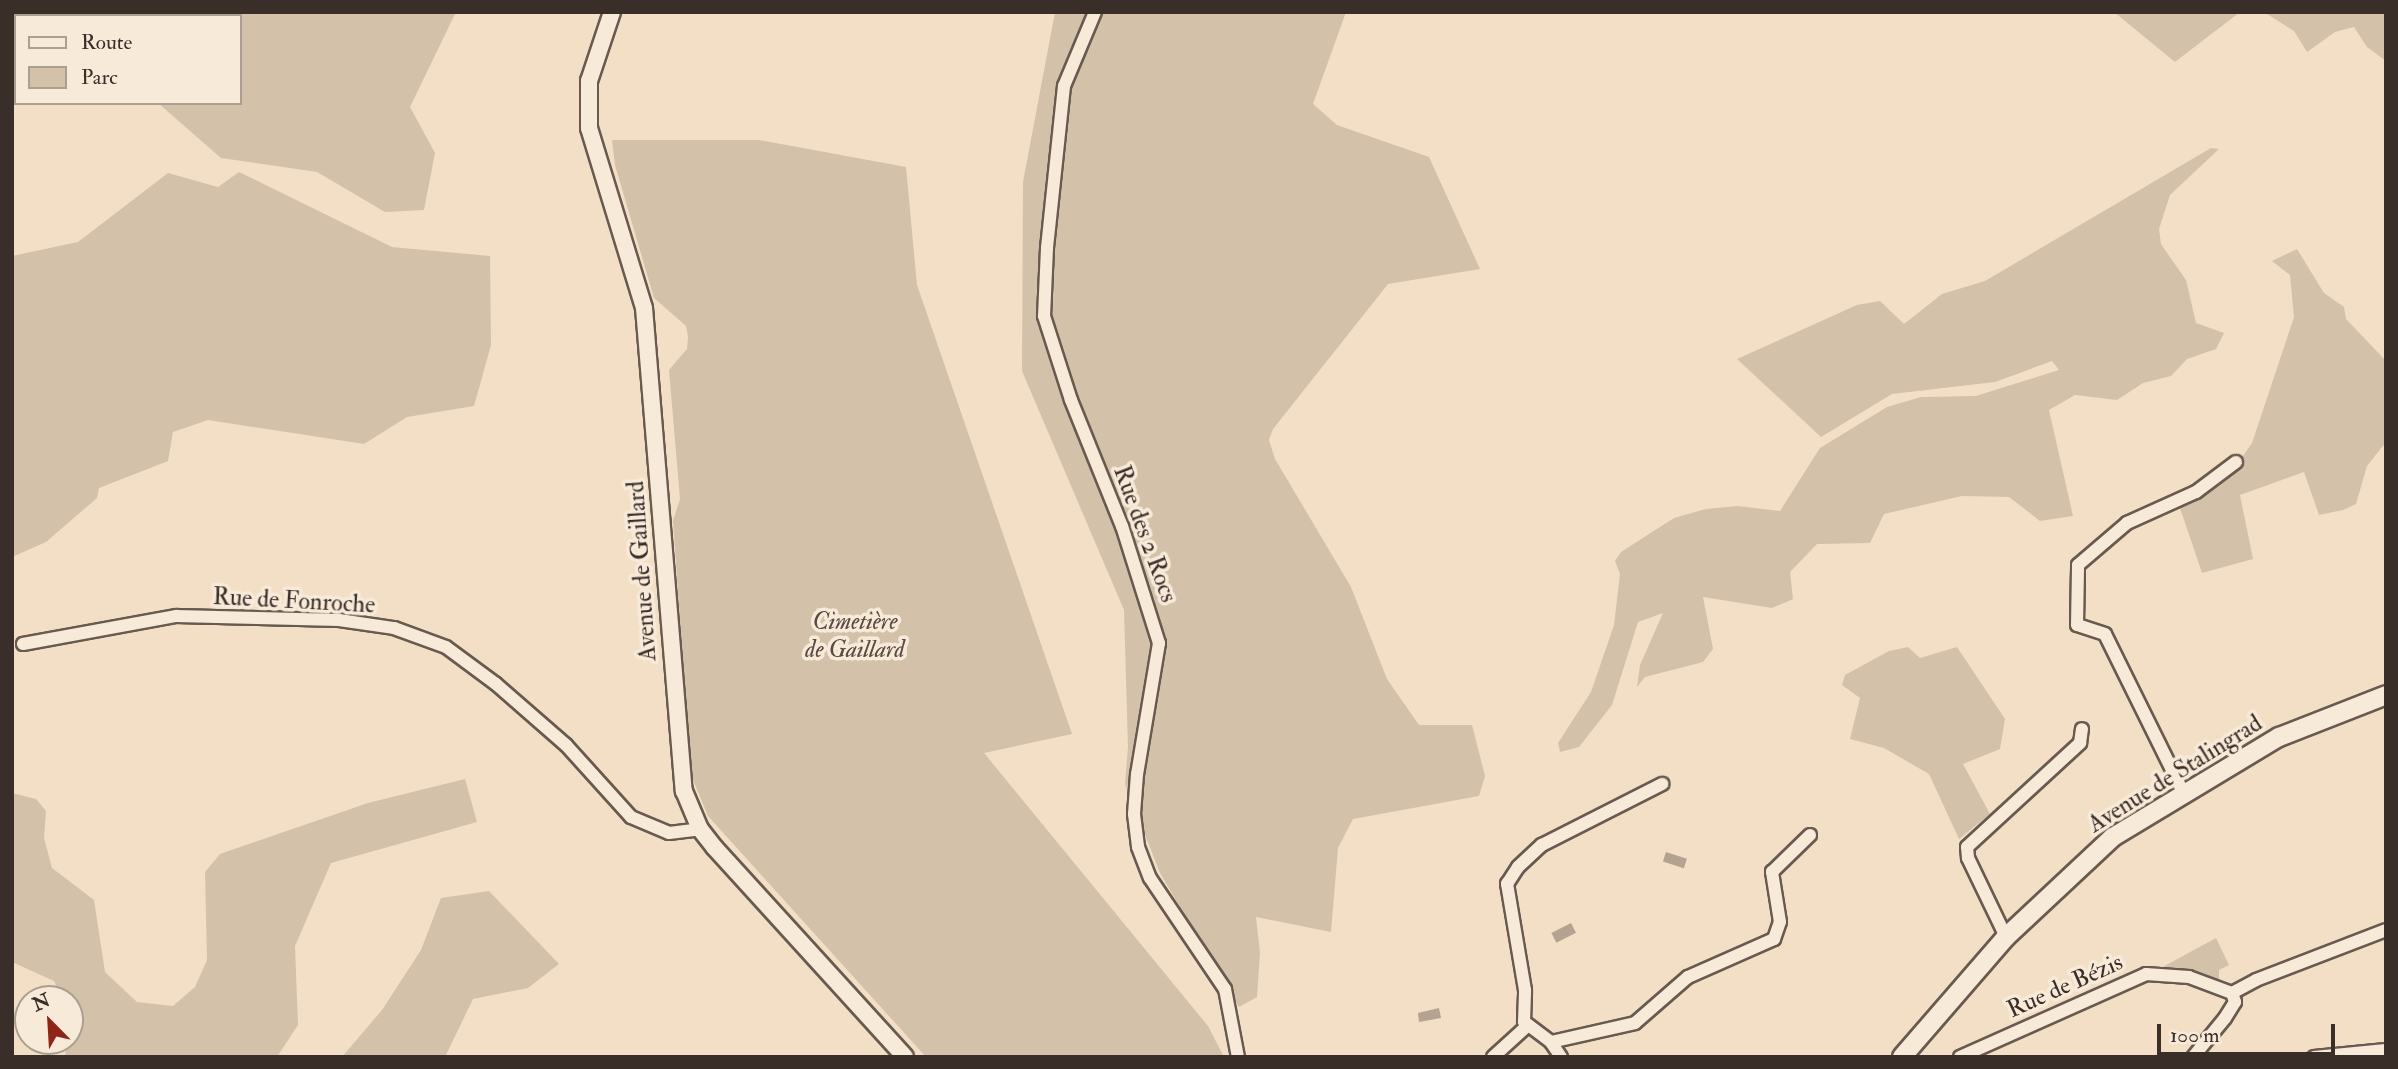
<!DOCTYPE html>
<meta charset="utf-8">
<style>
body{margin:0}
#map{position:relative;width:2398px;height:1069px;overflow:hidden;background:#f3dfc5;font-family:"IM FELL Double Pica",serif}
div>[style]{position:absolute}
.green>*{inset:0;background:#d4c1aa}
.water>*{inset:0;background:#b4a390;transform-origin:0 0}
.roads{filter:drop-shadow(2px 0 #685a4f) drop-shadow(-2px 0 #685a4f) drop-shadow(0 2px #685a4f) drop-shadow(0 -2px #685a4f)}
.minor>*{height:12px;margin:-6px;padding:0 6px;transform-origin:6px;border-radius:6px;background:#f7ead9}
.tertiary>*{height:16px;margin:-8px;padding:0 8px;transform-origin:8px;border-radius:8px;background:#f7ead9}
.secondary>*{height:18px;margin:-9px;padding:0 9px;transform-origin:9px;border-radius:9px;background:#f7ead9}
span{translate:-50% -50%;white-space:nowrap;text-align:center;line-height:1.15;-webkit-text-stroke:7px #f7ead9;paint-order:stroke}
.street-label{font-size:24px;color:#3a2e28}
.park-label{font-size:24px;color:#594b42;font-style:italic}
.frame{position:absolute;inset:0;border:14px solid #3a2e28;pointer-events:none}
.legend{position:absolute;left:14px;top:14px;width:228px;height:91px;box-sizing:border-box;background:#f7ead9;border:2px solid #ab9f92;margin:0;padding:9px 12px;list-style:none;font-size:21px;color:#3a2e28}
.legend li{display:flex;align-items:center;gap:14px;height:35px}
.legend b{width:35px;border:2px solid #ab9f92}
.north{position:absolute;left:14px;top:985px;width:70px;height:70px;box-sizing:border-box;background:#f7ead9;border:2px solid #ab9f92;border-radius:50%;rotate:336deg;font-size:19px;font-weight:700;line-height:28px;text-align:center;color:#3a2e28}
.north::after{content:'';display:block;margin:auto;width:24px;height:32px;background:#8f2418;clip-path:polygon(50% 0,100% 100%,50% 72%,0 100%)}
.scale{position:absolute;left:2157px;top:1024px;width:178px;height:32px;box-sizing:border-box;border:4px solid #3a2e28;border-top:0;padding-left:9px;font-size:21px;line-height:24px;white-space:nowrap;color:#3a2e28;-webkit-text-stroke:5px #f7ead9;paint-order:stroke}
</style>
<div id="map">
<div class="green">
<div style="clip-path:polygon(201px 12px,456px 12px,410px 107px,435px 153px,424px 210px,385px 212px,317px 172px,221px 158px,158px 103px,240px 103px,240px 16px,198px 16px)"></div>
<div style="clip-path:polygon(1055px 12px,1346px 12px,1313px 104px,1337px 125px,1429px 157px,1480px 269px,1388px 284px,1273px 429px,1269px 440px,1275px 459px,1351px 587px,1387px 679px,1419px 725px,1472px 725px,1485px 776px,1479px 796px,1353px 819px,1338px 848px,1331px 932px,1256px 917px,1260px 953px,1257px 997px,1239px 1007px,1160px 873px,1125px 784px,1128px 747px,1124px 610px,1022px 371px,1023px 182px)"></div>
<div style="clip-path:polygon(2114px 12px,2240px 12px,2175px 62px)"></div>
<div style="clip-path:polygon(2264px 12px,2386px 12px,2386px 61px,2367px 47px,2354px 27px,2335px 32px,2307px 52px,2294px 31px)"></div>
<div style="clip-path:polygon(612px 140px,759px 140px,906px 167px,917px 285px,1072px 734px,984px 753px,1208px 1026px,1224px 1057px,926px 1057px,708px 816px,691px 775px,673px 521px,680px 499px,669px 370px,687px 349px,688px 337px,686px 326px,654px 298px,615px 165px)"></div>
<div style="clip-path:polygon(2211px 148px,2219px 149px,2170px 195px,2159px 229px,2161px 244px,2186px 280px,2196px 323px,2224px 333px,2216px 349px,2187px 359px,2171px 376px,2143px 383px,2117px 400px,2075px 395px,2049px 410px,2073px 516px,2040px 521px,2009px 497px,1962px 496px,1884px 514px,1870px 543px,1817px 544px,1790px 572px,1793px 599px,1772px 608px,1703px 597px,1713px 649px,1703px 662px,1645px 677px,1637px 687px,1640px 665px,1663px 613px,1638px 622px,1612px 705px,1579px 747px,1560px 752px,1558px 743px,1591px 692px,1614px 625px,1620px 574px,1615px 561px,1621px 552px,1674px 518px,1706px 509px,1738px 506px,1780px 511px,1820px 448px,1887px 407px,1921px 397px,1976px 396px,2059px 370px,2052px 361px,1995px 382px,1892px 394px,1821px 437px,1737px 359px,1857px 305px,1880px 301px,1904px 324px,1942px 294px,1985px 281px)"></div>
<div style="clip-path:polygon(239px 172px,392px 247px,490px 256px,491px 345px,474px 406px,407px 417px,364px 444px,208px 420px,173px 432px,168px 461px,99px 488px,97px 498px,46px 542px,12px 557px,12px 256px,78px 242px,168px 173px,218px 187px)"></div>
<div style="clip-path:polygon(2297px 249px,2324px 293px,2344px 307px,2346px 319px,2386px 361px,2386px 442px,2367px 466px,2356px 504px,2343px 510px,2319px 515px,2304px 472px,2240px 495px,2253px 559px,2202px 573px,2178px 502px,2238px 471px,2238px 463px,2252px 443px,2294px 317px,2290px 275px,2272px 261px)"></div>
<div style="clip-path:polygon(1908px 647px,1920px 658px,1957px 647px,2005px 719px,2000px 749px,1963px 764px,1990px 814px,1959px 839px,1929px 774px,1884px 748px,1850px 739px,1860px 698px,1842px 685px,1845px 675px,1889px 651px)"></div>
<div style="clip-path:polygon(465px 779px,477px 822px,331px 863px,295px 946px,298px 1025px,277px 1057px,65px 1057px,70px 999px,62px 999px,54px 981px,12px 962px,12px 793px,36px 799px,46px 811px,44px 838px,52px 868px,94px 900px,105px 972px,137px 1002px,173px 1006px,195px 987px,207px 960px,205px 872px,220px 854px,368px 803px)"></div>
<div style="clip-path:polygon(489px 891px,559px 964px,528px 988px,473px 999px,445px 1057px,342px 1057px,382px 1010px,421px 950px,441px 898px)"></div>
<div style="clip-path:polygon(2216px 938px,2229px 965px,2219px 970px,2219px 981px,2161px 968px)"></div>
</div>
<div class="water">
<div style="left:1666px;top:852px;width:22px;height:10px;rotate:18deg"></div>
<div style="left:1571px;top:923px;width:11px;height:22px;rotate:63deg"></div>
<div style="clip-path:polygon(1439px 1008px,1441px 1018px,1419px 1022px,1418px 1013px)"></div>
</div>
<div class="roads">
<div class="minor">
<div style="left:1095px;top:12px;width:80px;rotate:112.7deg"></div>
<div style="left:1064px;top:86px;width:163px;rotate:96deg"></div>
<div style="left:1047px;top:248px;width:68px;rotate:92.5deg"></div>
<div style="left:1044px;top:316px;width:88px;rotate:72.2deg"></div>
<div style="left:1071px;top:400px;width:136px;rotate:68deg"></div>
<div style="left:1122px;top:526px;width:123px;rotate:72.5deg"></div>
<div style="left:1159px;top:643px;width:133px;rotate:99.5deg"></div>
<div style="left:1137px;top:774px;width:40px;rotate:94.3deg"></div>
<div style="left:1134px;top:814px;width:33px;rotate:83deg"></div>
<div style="left:1138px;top:847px;width:33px;rotate:69deg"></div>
<div style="left:1150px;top:878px;width:134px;rotate:56deg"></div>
<div style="left:1225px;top:989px;width:69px;rotate:79.2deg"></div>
<div style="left:23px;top:644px;width:156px;rotate:-10.4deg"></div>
<div style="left:176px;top:616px;width:163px;rotate:1.4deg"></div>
<div style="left:339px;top:620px;width:56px;rotate:8.3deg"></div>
<div style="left:394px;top:628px;width:55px;rotate:20.1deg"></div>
<div style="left:446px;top:647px;width:62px;rotate:36.5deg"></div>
<div style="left:496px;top:684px;width:93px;rotate:41.1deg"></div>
<div style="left:566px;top:745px;width:97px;rotate:47.9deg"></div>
<div style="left:631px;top:817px;width:41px;rotate:22.8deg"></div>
<div style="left:669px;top:833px;width:31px;rotate:-7deg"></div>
<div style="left:2183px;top:792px;width:176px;rotate:-116.3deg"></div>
<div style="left:2105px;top:634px;width:29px;rotate:-162deg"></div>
<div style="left:2077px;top:625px;width:60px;rotate:-89deg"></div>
<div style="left:2078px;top:565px;width:65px;rotate:-40.6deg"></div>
<div style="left:2127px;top:523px;width:76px;rotate:-24.2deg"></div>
<div style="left:2196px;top:492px;width:50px;rotate:-36.9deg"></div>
<div style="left:2006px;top:937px;width:88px;rotate:-115.7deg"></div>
<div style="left:1968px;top:858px;width:11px;rotate:-95deg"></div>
<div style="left:1967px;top:847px;width:154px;rotate:-42.6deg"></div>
<div style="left:2080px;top:743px;width:14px;rotate:-82deg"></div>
<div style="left:1551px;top:1042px;width:86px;rotate:-12.7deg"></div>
<div style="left:1635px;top:1023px;width:70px;rotate:-41deg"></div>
<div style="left:1688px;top:977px;width:94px;rotate:-23.8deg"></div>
<div style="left:1774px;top:939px;width:18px;rotate:-71deg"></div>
<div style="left:1780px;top:922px;width:51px;rotate:-99.1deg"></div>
<div style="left:1772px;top:872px;width:53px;rotate:-44.2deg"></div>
<div style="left:1493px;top:1057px;width:45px;rotate:-42.3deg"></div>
<div style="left:1561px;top:1057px;width:18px;rotate:-124deg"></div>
<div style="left:1551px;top:1042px;width:34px;rotate:-143deg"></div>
<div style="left:1524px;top:1022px;width:32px;rotate:-88deg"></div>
<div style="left:1525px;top:990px;width:108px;rotate:-99.6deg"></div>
<div style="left:1507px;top:884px;width:20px;rotate:-57deg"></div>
<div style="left:1518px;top:867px;width:33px;rotate:-43deg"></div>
<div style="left:1542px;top:845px;width:135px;rotate:-26.9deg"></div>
<div style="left:1960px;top:1057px;width:204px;rotate:-24deg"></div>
<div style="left:2146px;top:974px;width:43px;rotate:4deg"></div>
<div style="left:2189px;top:977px;width:46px;rotate:20.4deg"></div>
<div style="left:2232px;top:993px;width:27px;rotate:-28deg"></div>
<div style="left:2256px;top:980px;width:139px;rotate:-21deg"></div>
<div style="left:2193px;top:1057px;width:50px;rotate:-50.6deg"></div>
<div style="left:2225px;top:1018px;width:19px;rotate:-58deg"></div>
<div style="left:2235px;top:1002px;width:9px;rotate:-108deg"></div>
<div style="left:2314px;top:1057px;width:72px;rotate:-5.6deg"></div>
</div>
<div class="tertiary">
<div style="left:612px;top:12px;width:73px;rotate:108.4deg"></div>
<div style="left:589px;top:81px;width:47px;rotate:90deg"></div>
<div style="left:589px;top:128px;width:188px;rotate:73deg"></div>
<div style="left:644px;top:308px;width:485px;rotate:85.3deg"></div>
<div style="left:684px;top:791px;width:41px;rotate:67.2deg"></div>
<div style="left:700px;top:829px;width:24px;rotate:52deg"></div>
<div style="left:715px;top:848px;width:282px;rotate:47.7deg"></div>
</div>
<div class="secondary">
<div style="left:1902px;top:1057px;width:159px;rotate:-49.1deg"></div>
<div style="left:2006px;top:937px;width:146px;rotate:-43.1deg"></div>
<div style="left:2113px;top:837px;width:194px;rotate:-31.1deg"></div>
<div style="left:2279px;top:737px;width:115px;rotate:-21.4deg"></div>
</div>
</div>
<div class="street-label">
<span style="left:1145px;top:534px;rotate:70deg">Rue des 2 Rocs</span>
<span style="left:642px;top:571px;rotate:-94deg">Avenue de Gaillard</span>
<span style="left:294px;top:601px;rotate:3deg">Rue de Fonroche</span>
<span style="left:2175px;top:774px;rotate:-32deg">Avenue de Stalingrad</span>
<span style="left:2065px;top:986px;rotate:-24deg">Rue de Bézis</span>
</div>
<div class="park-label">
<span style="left:855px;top:636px">Cimetière<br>de Gaillard</span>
</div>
<div class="frame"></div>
<ul class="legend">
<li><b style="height:9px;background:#f7ead9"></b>Route</li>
<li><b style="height:19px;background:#d4c1aa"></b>Parc</li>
</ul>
<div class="north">N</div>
<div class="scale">100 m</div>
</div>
